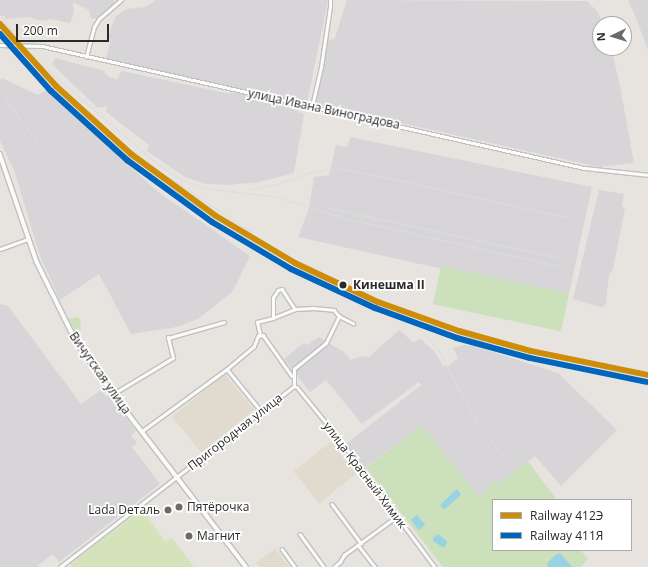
<!DOCTYPE html>
<meta charset="utf-8">
<style>
body{margin:0}
#map{position:relative;width:648px;height:567px;overflow:hidden;background:#e7e4e0;font-family:"Open Sans",sans-serif}
div>[style]{position:absolute}
.industrial>*{inset:0;background:#d7d5d7}
.education>*{inset:0;background:#e1dbcf;transform-origin:0 0}
.green>*{inset:0;background:#cce0bc;transform-origin:0 0}
.pitch>*{inset:0;background:#d5e3ba}
.water>*{inset:0;background:#99d2e3;transform-origin:0 0}
.roads{filter:drop-shadow(1px 0 #c1c0c1) drop-shadow(-1px 0 #c1c0c1) drop-shadow(0 1px #c1c0c1) drop-shadow(0 -1px #c1c0c1)}
.minor>*{height:2.5px;margin:-1.25px;padding:0 1.25px;transform-origin:1.25px;border-radius:1.25px;background:#fbfbfa}
.tertiary>*{height:3px;margin:-1.5px;padding:0 1.5px;transform-origin:1.5px;border-radius:1.5px;background:#fbfbfa}
.secondary>*{height:3.5px;margin:-1.75px;padding:0 1.75px;transform-origin:1.75px;border-radius:1.75px;background:#fbfbfa}
.rail>*{height:1px;margin:-0.5px;padding:0 0.5px;transform-origin:0.5px;border-radius:0.5px;background:#ddddde}
.rail-1>*{height:6px;margin:-3px;padding:0 3px;transform-origin:3px;border-radius:3px;background:#ce8d08}
.rail-2>*{height:6px;margin:-3px;padding:0 3px;transform-origin:3px;border-radius:3px;background:#0065bd}
.dots>*{width:11px;height:11px;translate:-50% -50%;box-sizing:border-box;border:2px solid #fff;border-radius:50%}
span{translate:-50% -50%;white-space:nowrap;text-align:center;line-height:1.15;-webkit-text-stroke:3.5px #fff;paint-order:stroke}
.street-label{font-size:12px;color:#2a2a2a}
.stop-label{font-size:12px;color:#2a2a2a;font-weight:700}
.left{translate:0 -50%;text-align:left}
.poi-label{font-size:12px;color:#2a2a2a}
.right{translate:-100% -50%;text-align:right}
.legend{position:absolute;left:492px;top:499px;width:140px;height:52px;box-sizing:border-box;background:#fff;border:1px solid #aaa;margin:0;padding:5px 7px;list-style:none;font-size:12px;color:#2a2a2a}
.legend li{display:flex;align-items:center;gap:8px;height:20px}
.legend b{width:20px;border:1px solid #aaa}
.north{position:absolute;left:592px;top:16px;width:40px;height:40px;box-sizing:border-box;background:#fff;border:1px solid #aaa;border-radius:50%;rotate:266deg;font-size:11px;font-weight:700;line-height:16px;text-align:center;color:#2a2a2a}
.north::after{content:'';display:block;margin:auto;width:14px;height:18px;background:#6c6b6a;clip-path:polygon(50% 0,100% 100%,50% 72%,0 100%)}
.scale{position:absolute;left:16px;top:24px;width:93px;height:18px;box-sizing:border-box;border:2px solid #2a2a2a;border-top:0;padding-left:5px;font-size:12px;line-height:14px;white-space:nowrap;color:#2a2a2a;-webkit-text-stroke:3px #fff;paint-order:stroke}
</style>
<div id="map">
<div class="industrial">
<div style="clip-path:polygon(0 0,113px 0,115px 2px,97px 19px,91px 18px,89px 10px,73px 2px,74px 12px,70px 23px,50px 19px,43px 21px,28px 17px,5px 19px,5px 16px,0 16px)"></div>
<div style="clip-path:polygon(156px 0,328px 0,307px 103px,106px 59px,111px 39px,108px 38px,111px 28px,116px 16px,126px 9px,145px 7px)"></div>
<div style="clip-path:polygon(347px 0,587px 1px,597px 11px,603px 24px,600px 24px,600px 48px,611px 48px,619px 81px,634px 163px,599px 167px,315px 104px,325px 50px,329px 40px,335px 38px)"></div>
<div style="clip-path:polygon(628px 0,648px 0,648px 50px,634px 13px)"></div>
<div style="clip-path:polygon(55px 58px,105px 71px,104px 73px,108px 75px,109px 77px,117px 79px,122px 71px,230px 94px,231px 92px,276px 102px,304px 114px,294px 173px,259px 182px,229px 185px,206px 184px,185px 177px,147px 151px,149px 145px,106px 112px,107px 106px,98px 108px,80px 91px,52px 64px)"></div>
<div style="clip-path:polygon(2px 78px,38px 95px,46px 90px,157px 191px,250px 256px,233px 291px,198px 319px,177px 327px,131px 334px,99px 274px,60px 300px,40px 256px,14px 170px,0 141px,0 80px)"></div>
<div style="clip-path:polygon(350px 137px,592px 187px,569px 294px,442px 266px,441px 268px,429px 266px,298px 237px,309px 208px,314px 177px,329px 175px,336px 145px,347px 147px)"></div>
<div style="clip-path:polygon(599px 190px,624px 194px,622px 206px,625px 209px,613px 269px,609px 275px,606px 305px,601px 307px,573px 299px)"></div>
<div style="clip-path:polygon(0 304px,8px 306px,81px 404px,101px 390px,106px 397px,109px 395px,136px 431px,131px 435px,137px 443px,132px 447px,160px 484px,59px 562px,53px 554px,38px 565px,39px 567px,0 567px)"></div>
<div style="clip-path:polygon(399px 330px,413px 342px,421px 339px,435px 352px,444px 367px,447px 365px,448px 366px,458px 358px,453px 348px,464px 345px,474px 346px,558px 373px,617px 430px,561px 486px,535px 456px,498px 485px,495px 481px,489px 486px,491px 489px,479px 498px,422px 425px,365px 468px,346px 444px,421px 385px,419px 382px,362px 424px,326px 380px,310px 392px,284px 359px,303px 343px,308px 345px,319px 337px,344px 352px,351px 360px,361px 356px,369px 357px)"></div>
</div>
<div class="education">
<div style="left:225px;top:374px;width:46px;height:68px;rotate:51deg"></div>
<div style="left:330px;top:442px;width:41px;height:47px;rotate:51deg"></div>
<div style="clip-path:polygon(275px 548px,289px 567px,259px 567px,256px 563px)"></div>
</div>
<div class="green">
<div style="left:441px;top:266px;width:131px;height:39px;rotate:12deg"></div>
<div style="clip-path:polygon(77px 317px,80px 319px,81px 329px,75px 332px,68px 319px)"></div>
<div style="clip-path:polygon(422px 425px,479px 497px,490px 489px,489px 486px,496px 480px,499px 484px,528px 461px,557px 500px,493px 500px,493px 550px,580px 550px,588px 558px,581px 567px,443px 567px,366px 468px)"></div>
</div>
<div class="pitch">
<div style="clip-path:polygon(142px 509px,165px 541px,172px 538px,194px 567px,72px 567px,70px 564px)"></div>
</div>
<div class="water">
<div style="clip-path:polygon(457px 489px,461px 494px,460px 496px,445px 509px,443px 509px,440px 505px)"></div>
<div style="left:417px;top:515px;width:13px;height:8px;rotate:51deg"></div>
<div style="clip-path:polygon(438px 534px,447px 541px,447px 543px,444px 548px,433px 541px,433px 538px)"></div>
<div style="clip-path:polygon(558px 553px,561px 554px,572px 567px,547px 567px,548px 562px)"></div>
</div>
<div class="roads">
<div class="minor">
<div style="left:86px;top:57px;width:31px;rotate:-75deg"></div>
<div style="left:94px;top:27px;width:9px;rotate:-58deg"></div>
<div style="left:99px;top:19px;width:29px;rotate:-41deg"></div>
<div style="left:312px;top:106px;width:40px;rotate:-77deg"></div>
<div style="left:321px;top:67px;width:61px;rotate:-81.5deg"></div>
<div style="left:330px;top:7px;width:7px;rotate:-90deg"></div>
<div style="left:273px;top:318px;width:24px;rotate:-22deg"></div>
<div style="left:260px;top:335px;width:13px;rotate:-103deg"></div>
<div style="left:257px;top:322px;width:16px;rotate:-14deg"></div>
<div style="left:273px;top:318px;width:20px;rotate:-90deg"></div>
<div style="left:273px;top:298px;width:9px;rotate:-58deg"></div>
<div style="left:278px;top:290px;width:4px;rotate:-14deg"></div>
<div style="left:282px;top:289px;width:24px;rotate:57deg"></div>
<div style="left:295px;top:309px;width:18px;rotate:-3deg"></div>
<div style="left:313px;top:308px;width:21px;rotate:5deg"></div>
<div style="left:334px;top:310px;width:8px;rotate:50deg"></div>
<div style="left:227px;top:369px;width:54px;rotate:51deg"></div>
<div style="left:294px;top:387px;width:18px;rotate:-90deg"></div>
<div style="left:294px;top:369px;width:41px;rotate:-39.1deg"></div>
<div style="left:326px;top:343px;width:30px;rotate:-64deg"></div>
<div style="left:339px;top:316px;width:16px;rotate:27deg"></div>
<div style="left:113px;top:394px;width:70px;rotate:-31deg"></div>
<div style="left:173px;top:358px;width:21px;rotate:-104deg"></div>
<div style="left:168px;top:338px;width:58px;rotate:-15.9deg"></div>
<div style="left:142px;top:431px;width:105px;rotate:-36.1deg"></div>
<div style="left:227px;top:369px;width:35px;rotate:-40deg"></div>
<div style="left:254px;top:346px;width:11px;rotate:-68deg"></div>
<div style="left:258px;top:336px;width:5px;rotate:-11deg"></div>
<div style="left:263px;top:335px;width:50px;rotate:54.7deg"></div>
<div style="left:332px;top:504px;width:49px;rotate:53.4deg"></div>
<div style="left:300px;top:534px;width:41px;rotate:54deg"></div>
<div style="left:358px;top:545px;width:28px;rotate:52deg"></div>
<div style="left:282px;top:549px;width:22px;rotate:54deg"></div>
<div style="left:60px;top:567px;width:294px;rotate:-37.7deg"></div>
<div style="left:293px;top:387px;width:4px"></div>
<div style="left:297px;top:387px;width:70px;rotate:50.8deg"></div>
<div style="left:341px;top:441px;width:157px;rotate:53.3deg"></div>
<div style="left:334px;top:567px;width:8px;rotate:-40deg"></div>
<div style="left:340px;top:562px;width:8px;rotate:-60deg"></div>
<div style="left:344px;top:555px;width:64px;rotate:-36.2deg"></div>
</div>
<div class="tertiary">
<div style="left:0;top:45px;width:42px;rotate:1.4deg"></div>
<div style="left:42px;top:46px;width:556px;rotate:12.69deg"></div>
<div style="left:584px;top:168px;width:64px;rotate:6.2deg"></div>
<div style="left:0;top:249px;width:29px;rotate:-20deg"></div>
</div>
<div class="secondary">
<div style="left:0;top:154px;width:114px;rotate:71.1deg"></div>
<div style="left:37px;top:262px;width:88px;rotate:63.7deg"></div>
<div style="left:76px;top:341px;width:65px;rotate:55.1deg"></div>
<div style="left:113px;top:394px;width:218px;rotate:52.4deg"></div>
</div>
</div>
<div class="rail">
<div style="left:0;top:14px;width:31px;rotate:57deg"></div>
<div style="left:30px;top:55px;width:167px;rotate:40.6deg"></div>
<div style="left:157px;top:164px;width:22px;rotate:34deg"></div>
<div style="left:175px;top:176px;width:22px;rotate:24deg"></div>
<div style="left:195px;top:185px;width:25px;rotate:12deg"></div>
<div style="left:219px;top:190px;width:54px;rotate:6.3deg"></div>
<div style="left:273px;top:196px;width:78px;rotate:17deg"></div>
<div style="left:348px;top:219px;width:220px;rotate:12.6deg"></div>
<div style="left:0;top:90px;width:36px;rotate:56deg"></div>
<div style="left:20px;top:120px;width:26px;rotate:50deg"></div>
<div style="left:117px;top:142px;width:24px;rotate:35deg"></div>
<div style="left:131px;top:154px;width:61px;rotate:39.7deg"></div>
<div style="left:178px;top:193px;width:77px;rotate:33.3deg"></div>
<div style="left:242px;top:235px;width:96px;rotate:28.7deg"></div>
<div style="left:326px;top:281px;width:64px;rotate:23.8deg"></div>
<div style="left:385px;top:307px;width:39px;rotate:31deg"></div>
<div style="left:418px;top:327px;width:30px;rotate:48deg"></div>
<div style="left:438px;top:349px;width:82px;rotate:62.5deg"></div>
<div style="left:476px;top:422px;width:41px;rotate:52deg"></div>
<div style="left:170px;top:178px;width:97px;rotate:33.7deg"></div>
<div style="left:250px;top:189px;width:26px;rotate:-11deg"></div>
<div style="left:276px;top:184px;width:40px;rotate:-18.9deg"></div>
<div style="left:314px;top:171px;width:20px;rotate:-6deg"></div>
<div style="left:334px;top:169px;width:17px;rotate:3deg"></div>
<div style="left:351px;top:170px;width:226px;rotate:12.3deg"></div>
<div style="left:329px;top:208px;width:240px;rotate:12.2deg"></div>
<div style="left:575px;top:358px;width:74px;rotate:10.9deg"></div>
</div>
<div class="rail-1">
<div style="left:0;top:24px;width:84px;rotate:47.9deg"></div>
<div style="left:56px;top:86px;width:101px;rotate:42.2deg"></div>
<div style="left:131px;top:154px;width:105px;rotate:36.1deg"></div>
<div style="left:216px;top:216px;width:92px;rotate:30.7deg"></div>
<div style="left:295px;top:263px;width:92px;rotate:25.2deg"></div>
<div style="left:378px;top:302px;width:86px;rotate:19.7deg"></div>
<div style="left:459px;top:331px;width:75px;rotate:15.5deg"></div>
<div style="left:531px;top:351px;width:119px;rotate:11.6deg"></div>
</div>
<div class="rail-2">
<div style="left:0;top:34px;width:76px;rotate:48.2deg"></div>
<div style="left:51px;top:91px;width:103px;rotate:42.2deg"></div>
<div style="left:127px;top:160px;width:105px;rotate:36.1deg"></div>
<div style="left:212px;top:222px;width:92px;rotate:30.7deg"></div>
<div style="left:291px;top:269px;width:93px;rotate:24.9deg"></div>
<div style="left:375px;top:308px;width:87px;rotate:20.1deg"></div>
<div style="left:457px;top:338px;width:76px;rotate:15.3deg"></div>
<div style="left:530px;top:358px;width:119px;rotate:11.6deg"></div>
</div>
<div class="dots">
<div style="left:343px;top:285px;background:#2a2a2a"></div>
<div style="left:179px;top:507px;background:#6c6b6a"></div>
<div style="left:168px;top:510px;background:#6c6b6a"></div>
<div style="left:189px;top:536px;background:#6c6b6a"></div>
</div>
<div class="street-label">
<span style="left:324px;top:109px;rotate:12deg">улица Ивана Виноградова</span>
<span style="left:100px;top:373px;rotate:55deg">Вичугская улица</span>
<span style="left:235px;top:432px;rotate:-38deg">Пригородная улица</span>
<span style="left:365px;top:475px;rotate:53deg">улица Красный Химик</span>
</div>
<div class="stop-label">
<span class="left" style="left:353px;top:285px">Кинешма II</span>
</div>
<div class="poi-label">
<span class="left" style="left:187px;top:507px">Пятёрочка</span>
<span class="right" style="left:160px;top:510px">Lada Dеталь</span>
<span class="left" style="left:197px;top:536px">Магнит</span>
</div>
<ul class="legend">
<li><b style="height:5px;background:#ce8d08"></b>Railway 412Э</li>
<li><b style="height:5px;background:#0065bd"></b>Railway 411Я</li>
</ul>
<div class="north">N</div>
<div class="scale">200 m</div>
</div>
